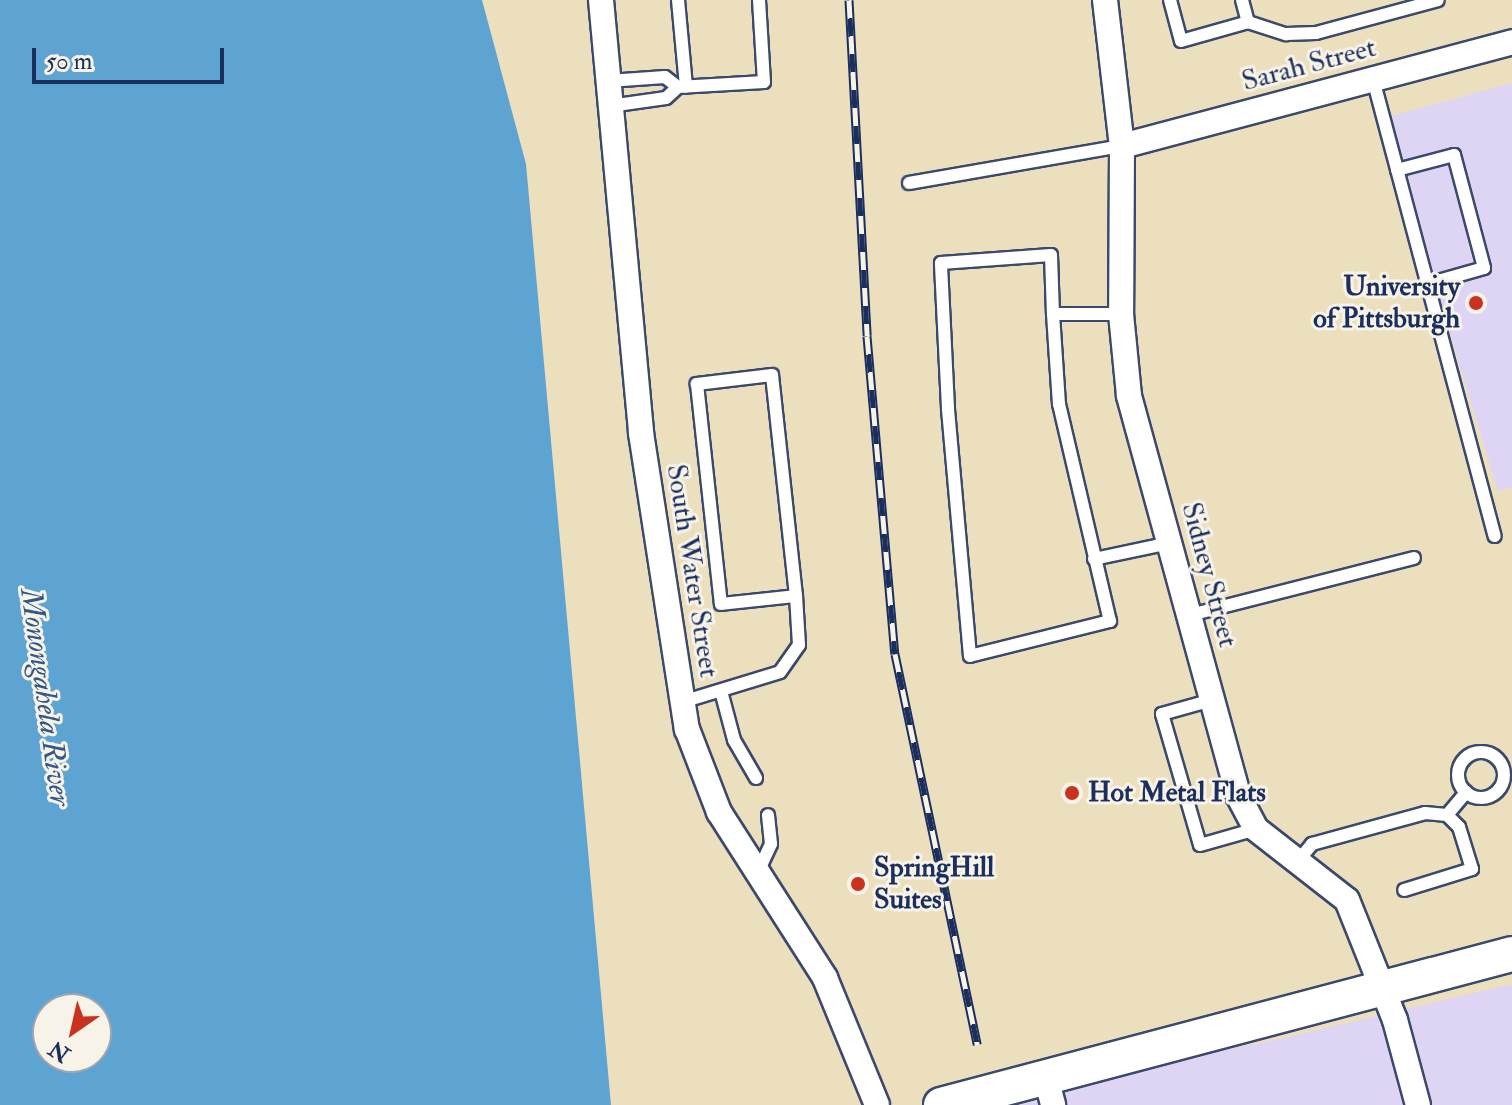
<!DOCTYPE html>
<style>
body{margin:0}
#map{position:relative;width:1512px;height:1105px;overflow:hidden;background:#ecdfbe;font-family:"IM FELL Double Pica",serif}
div>[style]{position:absolute}
.built>*{inset:0;background:#ded5f5}
.water>*{inset:0;background:#5da4d3}
.roads{filter:drop-shadow(2px 0 #3a496c) drop-shadow(-2px 0 #3a496c) drop-shadow(0 2px #3a496c) drop-shadow(0 -2px #3a496c)}
.service>*{height:12px;margin:-6px;padding:0 6px;transform-origin:6px;border-radius:6px;background:#fff}
.service>.ring{margin:-6px;padding:0;box-sizing:content-box;background:none;border:12px solid #fff;border-radius:50%}
.minor>*{height:24px;margin:-12px;padding:0 12px;transform-origin:12px;border-radius:12px;background:#fff}
.secondary>*{height:34px;margin:-17px;padding:0 17px;transform-origin:17px;border-radius:17px;background:#fff}
.rail>*{height:9px;margin-top:-4.5px;transform-origin:0;background:repeating-linear-gradient(90deg,#f7f3e8 0 18px,#1b2f5e 0 36px);box-sizing:border-box;border-block:2px solid #1b2f5e}
.dots>*{width:22px;height:22px;translate:-50% -50%;box-sizing:border-box;border:4px solid #f7f3e8;border-radius:50%}
span{translate:-50% -50%;white-space:nowrap;text-align:center;line-height:1.15;-webkit-text-stroke:6px #f7f3e8;paint-order:stroke}
.street-label{font-size:28px;color:#1b2f5e}
.poi-label{font-size:28px;color:#1b2f5e;font-weight:700}
.right{translate:-100% -50%;text-align:right}
.left{translate:0 -50%;text-align:left}
.water-label{font-size:30px;color:#325887;font-style:italic}
.north{position:absolute;left:32px;top:993px;width:80px;height:80px;box-sizing:border-box;background:#f7f3e8;border:2px solid #9fa5b1;border-radius:50%;rotate:214deg;font-size:22px;font-weight:700;line-height:32px;text-align:center;color:#1b2f5e}
.north::after{content:'';display:block;margin:auto;width:28px;height:36px;background:#c8321e;clip-path:polygon(50% 0,100% 100%,50% 72%,0 100%)}
.scale{position:absolute;left:32px;top:48px;width:192px;height:36px;box-sizing:border-box;border:4px solid #1b2f5e;border-top:0;padding-left:10px;font-size:24px;line-height:28px;white-space:nowrap;color:#1b2f5e;-webkit-text-stroke:6px #f7f3e8;paint-order:stroke}
</style>
<div id="map">
<div class="built">
<div style="clip-path:polygon(1512px 83px,1512px 487px,1498px 491px,1384px 118px)"></div>
<div style="clip-path:polygon(1512px 984px,1512px 1105px,957px 1105px,1279px 1039px)"></div>
</div>
<div class="water">
<div style="clip-path:polygon(evenodd,0 0,482px 0,526px 164px,611px 1105px,0 1105px,0 0,48px 1009px,96px 1009px,96px 1057px,48px 1057px,48px 1009px)"></div>
</div>
<div class="roads">
<div class="service">
<div style="left:678px;top:0;width:87px;rotate:84.7deg"></div>
<div style="left:1170px;top:0;width:42px;rotate:75deg"></div>
<div style="left:1181px;top:41px;width:70px;rotate:-15.8deg"></div>
<div style="left:1248px;top:22px;width:40px;rotate:18deg"></div>
<div style="left:1286px;top:34px;width:30px;rotate:-2deg"></div>
<div style="left:1316px;top:33px;width:126px;rotate:-15.1deg"></div>
<div style="left:1242px;top:0;width:23px;rotate:75deg"></div>
<div style="left:1373px;top:79px;width:473px;rotate:75.1deg"></div>
<div style="left:608px;top:81px;width:57px;rotate:-4deg"></div>
<div style="left:665px;top:77px;width:16px;rotate:38deg"></div>
<div style="left:678px;top:87px;width:16px;rotate:137deg"></div>
<div style="left:666px;top:98px;width:57px;rotate:171.9deg"></div>
<div style="left:678px;top:87px;width:86px;rotate:-3.3deg"></div>
<div style="left:764px;top:82px;width:82px;rotate:-93.5deg"></div>
<div style="left:1397px;top:170px;width:59px;rotate:-14.7deg"></div>
<div style="left:1454px;top:155px;width:117px;rotate:75.1deg"></div>
<div style="left:1484px;top:268px;width:58px;rotate:164.1deg"></div>
<div style="left:909px;top:183px;width:216px;rotate:-9.9deg"></div>
<div style="left:1053px;top:314px;width:90px;rotate:86.2deg"></div>
<div style="left:1059px;top:404px;width:223px;rotate:76.8deg"></div>
<div style="left:1110px;top:621px;width:144px;rotate:166deg"></div>
<div style="left:970px;top:656px;width:249px;rotate:-95.1deg"></div>
<div style="left:948px;top:408px;width:145px;rotate:-92.8deg"></div>
<div style="left:941px;top:263px;width:110px;rotate:-4.2deg"></div>
<div style="left:1051px;top:255px;width:59px;rotate:88.1deg"></div>
<div style="left:1053px;top:314px;width:68px"></div>
<div style="left:1094px;top:559px;width:78px;rotate:-11.9deg"></div>
<div style="left:1190px;top:615px;width:231px;rotate:-14.3deg"></div>
<div style="left:721px;top:691px;width:51px;rotate:75.1deg"></div>
<div style="left:734px;top:740px;width:44px;rotate:59.9deg"></div>
<div style="left:1212px;top:700px;width:52px;rotate:164.4deg"></div>
<div style="left:1162px;top:714px;width:136px;rotate:73.8deg"></div>
<div style="left:1200px;top:845px;width:58px;rotate:-15.9deg"></div>
<div style="left:682px;top:702px;width:102px;rotate:-17deg"></div>
<div style="left:780px;top:672px;width:33px;rotate:-55deg"></div>
<div style="left:799px;top:645px;width:49px;rotate:-93.5deg"></div>
<div style="left:796px;top:596px;width:222px;rotate:-96.2deg"></div>
<div style="left:772px;top:375px;width:76px;rotate:173.2deg"></div>
<div style="left:697px;top:384px;width:221px;rotate:83.8deg"></div>
<div style="left:721px;top:604px;width:75px;rotate:-6.1deg"></div>
<div class="ring" style="left:1458px;top:752px;width:34px;height:34px"></div>
<div style="left:1447px;top:815px;width:30px;rotate:-50deg"></div>
<div style="left:1299px;top:860px;width:21px;rotate:-51deg"></div>
<div style="left:1312px;top:844px;width:117px;rotate:-15.3deg"></div>
<div style="left:1425px;top:813px;width:22px;rotate:5deg"></div>
<div style="left:1447px;top:815px;width:17px;rotate:45deg"></div>
<div style="left:1459px;top:827px;width:44px;rotate:72.8deg"></div>
<div style="left:1472px;top:869px;width:71px;rotate:162.8deg"></div>
<div style="left:757px;top:874px;width:33px;rotate:-65deg"></div>
<div style="left:771px;top:844px;width:29px;rotate:-96deg"></div>
</div>
<div class="minor">
<div style="left:601px;top:0;width:435px;rotate:84.7deg"></div>
<div style="left:641px;top:433px;width:300px;rotate:81.2deg"></div>
<div style="left:687px;top:729px;width:89px;rotate:68.9deg"></div>
<div style="left:719px;top:812px;width:197px;rotate:57.4deg"></div>
<div style="left:825px;top:978px;width:137px;rotate:67.7deg"></div>
<div style="left:1105px;top:0;width:147px;rotate:83.4deg"></div>
<div style="left:1122px;top:146px;width:168px;rotate:90.3deg"></div>
<div style="left:1121px;top:314px;width:82px;rotate:84.4deg"></div>
<div style="left:1129px;top:396px;width:414px;rotate:74.7deg"></div>
<div style="left:1238px;top:795px;width:38px;rotate:62deg"></div>
<div style="left:1256px;top:829px;width:115px;rotate:38deg"></div>
<div style="left:1347px;top:900px;width:129px;rotate:68.2deg"></div>
<div style="left:1395px;top:1020px;width:88px;rotate:74.9deg"></div>
<div style="left:1122px;top:146px;width:404px;rotate:-14.9deg"></div>
<div style="left:1046px;top:1078px;width:28px;rotate:75deg"></div>
</div>
<div class="secondary">
<div style="left:941px;top:1105px;width:591px;rotate:-14.81deg"></div>
</div>
</div>
<div class="rail">
<div style="left:849px;top:0;width:336px;rotate:86.9deg"></div>
<div style="left:867px;top:336px;width:319px;rotate:85deg"></div>
<div style="left:895px;top:654px;width:399px;rotate:78.1deg"></div>
</div>
<div class="dots">
<div style="left:1476px;top:303px;background:#c8321e"></div>
<div style="left:1072px;top:793px;background:#c8321e"></div>
<div style="left:858px;top:884px;background:#c8321e"></div>
</div>
<div class="street-label">
<span style="left:1309px;top:65px;rotate:-15deg">Sarah Street</span>
<span style="left:692px;top:571px;rotate:81deg">South Water Street</span>
<span style="left:1209px;top:575px;rotate:75deg">Sidney Street</span>
</div>
<div class="poi-label">
<span class="right" style="left:1460px;top:303px">University<br>of Pittsburgh</span>
<span class="left" style="left:1088px;top:793px">Hot Metal Flats</span>
<span class="left" style="left:874px;top:884px">SpringHill<br>Suites</span>
</div>
<div class="water-label">
<span style="left:45px;top:697px;rotate:82deg">Monongahela River</span>
</div>
<div class="north">N</div>
<div class="scale">50 m</div>
</div>
